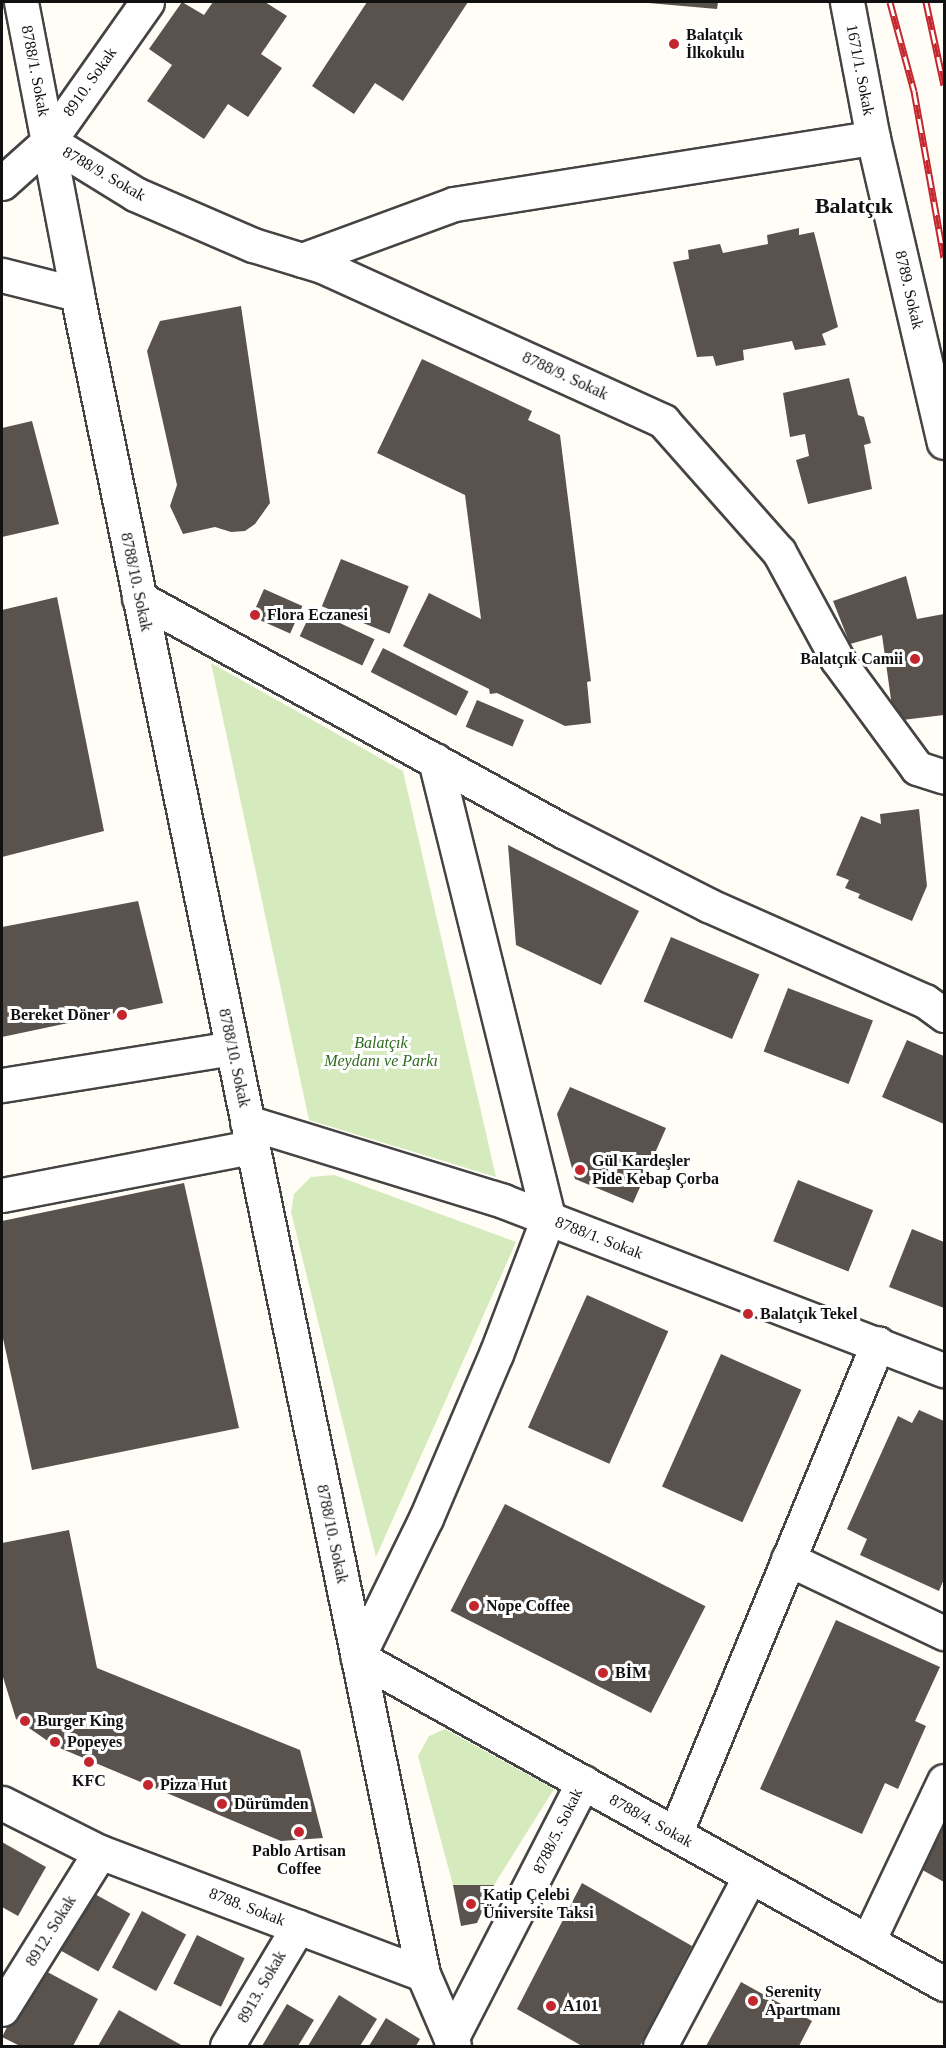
<!DOCTYPE html>
<meta charset="utf-8">
<style>
body{margin:0}
#map{position:relative;width:946px;height:2048px;overflow:hidden;background:#fffdf5;font-family:Georgia,serif}
div>[style]{position:absolute}
.green>*{inset:0;background:#d5ebbd}
.building>*{inset:0;background:#5a524d;transform-origin:0 0}
.roads{filter:drop-shadow(2px 0 #444) drop-shadow(-2px 0 #444) drop-shadow(0 2px #444) drop-shadow(0 -2px #444)}
.minor>*{height:33px;margin:-16.5px;padding:0 16.5px;transform-origin:16.5px;border-radius:16.5px;background:#fff}
.rail>*{height:7px;margin-top:-3.5px;transform-origin:0;background:repeating-linear-gradient(90deg,#fff 0 14px,#c4262e 0 28px);box-sizing:border-box;border-block:2px solid #c4262e}
.dots>*{width:16px;height:16px;translate:-50% -50%;box-sizing:border-box;border:3px solid #fff;border-radius:50%}
span{translate:-50% -50%;white-space:nowrap;text-align:center;line-height:1.15;-webkit-text-stroke:6px #fff;paint-order:stroke}
.poi-label{font-size:16px;color:#111;font-weight:700}
.left{translate:0 -50%;text-align:left}
.right{translate:-100% -50%;text-align:right}
.street-label{font-size:16px;color:#111}
.park-label{font-size:16px;color:#2f6b1f;font-style:italic}
.district-label{font-size:22px;color:#111;font-weight:700}
.frame{position:absolute;inset:0;border:3px solid #111;pointer-events:none}
</style>
<div id="map">
<div class="green">
<div style="clip-path:polygon(211px 663px,403px 771px,496px 1177px,309px 1120px)"></div>
<div style="clip-path:polygon(334px 1175px,516px 1242px,376px 1557px,291px 1212px,294px 1194px,311px 1177px)"></div>
<div style="clip-path:polygon(445px 1729px,554px 1789px,494px 1885px,453px 1885px,418px 1756px,429px 1736px)"></div>
</div>
<div class="building">
<div style="clip-path:polygon(182px 2px,204px 15px,213px 2px,265px 2px,287px 16px,261px 54px,282px 68px,248px 117px,228px 104px,204px 139px,147px 101px,172px 65px,149px 49px)"></div>
<div style="clip-path:polygon(367px 2px,468px 2px,403px 101px,375px 83px,354px 114px,312px 86px)"></div>
<div style="clip-path:polygon(637px 2px,718px 2px,717px 9px)"></div>
<div style="clip-path:polygon(799px 228px,799px 235px,814px 232px,838px 327px,822px 334px,826px 345px,795px 350px,792px 341px,743px 350px,744px 360px,716px 366px,713px 356px,697px 357px,673px 262px,689px 259px,688px 250px,720px 244px,723px 253px,768px 244px,767px 235px)"></div>
<div style="clip-path:polygon(241px 306px,270px 503px,255px 524px,245px 531px,231px 532px,215px 527px,183px 534px,170px 506px,177px 485px,147px 351px,160px 321px)"></div>
<div style="clip-path:polygon(422px 359px,532px 411px,528px 420px,560px 435px,591px 681px,587px 682px,591px 723px,565px 726px,497px 693px,490px 694px,489px 689px,403px 646px,429px 593px,481px 619px,465px 495px,377px 453px)"></div>
<div style="clip-path:polygon(849px 378px,858px 415px,864px 417px,871px 443px,864px 445px,872px 489px,808px 504px,796px 460px,809px 456px,805px 434px,790px 437px,783px 393px)"></div>
<div style="clip-path:polygon(32px 421px,59px 524px,2px 537px,2px 428px)"></div>
<div style="left:341px;top:559px;width:73px;height:51px;rotate:22deg"></div>
<div style="clip-path:polygon(906px 576px,917px 619px,944px 614px,944px 715px,894px 721px,882px 635px,850px 644px,833px 601px)"></div>
<div style="left:264px;top:589px;width:42px;height:30px;rotate:24deg"></div>
<div style="clip-path:polygon(57px 597px,104px 831px,2px 857px,2px 610px)"></div>
<div style="left:312px;top:610px;width:69px;height:29px;rotate:25deg"></div>
<div style="left:383px;top:648px;width:96px;height:27px;rotate:27deg"></div>
<div style="left:477px;top:700px;width:51px;height:29px;rotate:23deg"></div>
<div style="clip-path:polygon(919px 809px,927px 886px,912px 921px,858px 898px,860px 894px,845px 888px,849px 880px,836px 875px,861px 816px,881px 824px,880px 814px)"></div>
<div style="clip-path:polygon(508px 845px,639px 911px,601px 985px,516px 945px)"></div>
<div style="clip-path:polygon(138px 901px,163px 1003px,2px 1037px,2px 927px)"></div>
<div style="left:671px;top:937px;width:96px;height:70px;rotate:23deg"></div>
<div style="left:788px;top:988px;width:91px;height:68px;rotate:21deg"></div>
<div style="clip-path:polygon(907px 1040px,944px 1056px,944px 1124px,882px 1097px)"></div>
<div style="clip-path:polygon(570px 1087px,666px 1128px,633px 1203px,575px 1179px,557px 1114px)"></div>
<div style="left:798px;top:1180px;width:81px;height:66px;rotate:22deg"></div>
<div style="clip-path:polygon(184px 1183px,239px 1428px,32px 1470px,2px 1334px,2px 1221px)"></div>
<div style="clip-path:polygon(912px 1229px,944px 1242px,944px 1308px,889px 1287px)"></div>
<div style="left:587px;top:1295px;width:89px;height:145px;rotate:24deg"></div>
<div style="left:721px;top:1354px;width:88px;height:145px;rotate:24deg"></div>
<div style="clip-path:polygon(919px 1410px,944px 1421px,944px 1579px,939px 1591px,860px 1555px,867px 1539px,847px 1529px,898px 1416px,912px 1423px)"></div>
<div style="left:505px;top:1504px;width:225px;height:120px;rotate:27deg"></div>
<div style="clip-path:polygon(69px 1530px,97px 1668px,300px 1750px,323px 1838px,281px 1841px,55px 1746px,16px 1719px,2px 1674px,2px 1543px)"></div>
<div style="clip-path:polygon(836px 1620px,940px 1667px,915px 1721px,926px 1726px,898px 1789px,885px 1783px,862px 1834px,760px 1789px)"></div>
<div style="clip-path:polygon(944px 1816px,944px 1882px,917px 1867px)"></div>
<div style="clip-path:polygon(2px 1842px,46px 1867px,18px 1916px,2px 1907px)"></div>
<div style="clip-path:polygon(582px 1883px,692px 1946px,640px 2046px,582px 2046px,517px 2009px)"></div>
<div style="clip-path:polygon(453px 1885px,494px 1885px,477px 1923px,461px 1926px)"></div>
<div style="left:84px;top:1888px;width:53px;height:66px;rotate:29deg"></div>
<div style="left:142px;top:1911px;width:50px;height:64px;rotate:28deg"></div>
<div style="left:197px;top:1935px;width:53px;height:54px;rotate:26deg"></div>
<div style="clip-path:polygon(38px 1967px,98px 1999px,73px 2046px,20px 2046px,2px 2037px)"></div>
<div style="clip-path:polygon(741px 1982px,812px 2021px,799px 2046px,706px 2046px)"></div>
<div style="clip-path:polygon(339px 1995px,377px 2019px,360px 2046px,308px 2046px)"></div>
<div style="clip-path:polygon(287px 2004px,314px 2020px,298px 2046px,262px 2046px)"></div>
<div style="clip-path:polygon(119px 2010px,183px 2046px,98px 2046px)"></div>
<div style="clip-path:polygon(386px 2018px,420px 2039px,416px 2046px,369px 2046px)"></div>
</div>
<div class="roads">
<div class="minor">
<div style="left:21px;top:2px;width:297px;rotate:79.1deg"></div>
<div style="left:77px;top:294px;width:1715px;rotate:78.36deg"></div>
<div style="left:423px;top:1974px;width:78px;rotate:66.7deg"></div>
<div style="left:847px;top:2px;width:138px;rotate:79.2deg"></div>
<div style="left:873px;top:138px;width:312px;rotate:76.9deg"></div>
<div style="left:49px;top:141px;width:101px;rotate:31.6deg"></div>
<div style="left:135px;top:194px;width:129px;rotate:23.4deg"></div>
<div style="left:253px;top:245px;width:72px;rotate:16.9deg"></div>
<div style="left:322px;top:266px;width:375px;rotate:24.4deg"></div>
<div style="left:663px;top:421px;width:175px;rotate:48.5deg"></div>
<div style="left:779px;top:552px;width:122px;rotate:61.5deg"></div>
<div style="left:837px;top:659px;width:135px;rotate:53.7deg"></div>
<div style="left:917px;top:768px;width:28px;rotate:18deg"></div>
<div style="left:2px;top:183px;width:63px;rotate:-41.8deg"></div>
<div style="left:49px;top:141px;width:170px;rotate:-54.8deg"></div>
<div style="left:302px;top:260px;width:162px;rotate:-20.2deg"></div>
<div style="left:454px;top:204px;width:424px;rotate:-9deg"></div>
<div style="left:2px;top:275px;width:77px;rotate:14.2deg"></div>
<div style="left:139px;top:598px;width:484px;rotate:28.8deg"></div>
<div style="left:563px;top:831px;width:163px;rotate:27deg"></div>
<div style="left:708px;top:905px;width:237px;rotate:23.9deg"></div>
<div style="left:925px;top:1001px;width:24px;rotate:36deg"></div>
<div style="left:435px;top:760px;width:472px;rotate:76.1deg"></div>
<div style="left:548px;top:1218px;width:146px;rotate:110.9deg"></div>
<div style="left:496px;top:1354px;width:178px;rotate:113.1deg"></div>
<div style="left:426px;top:1518px;width:155px;rotate:116.1deg"></div>
<div style="left:358px;top:1657px;width:671px;rotate:29.16deg"></div>
<div style="left:2px;top:1085px;width:233px;rotate:-9.1deg"></div>
<div style="left:247px;top:1122px;width:268px;rotate:17.1deg"></div>
<div style="left:503px;top:1201px;width:472px;rotate:21deg"></div>
<div style="left:2px;top:1195px;width:255px;rotate:-10.9deg"></div>
<div style="left:788px;top:1559px;width:173px;rotate:25.4deg"></div>
<div style="left:2px;top:1803px;width:110px;rotate:26.6deg"></div>
<div style="left:100px;top:1852px;width:345px;rotate:20.7deg"></div>
<div style="left:675px;top:1834px;width:531px;rotate:-67.54deg"></div>
<div style="left:868px;top:1941px;width:177px;rotate:-64.6deg"></div>
<div style="left:2px;top:2009px;width:185px;rotate:-58deg"></div>
<div style="left:451px;top:2039px;width:289px;rotate:-62.8deg"></div>
<div style="left:227px;top:2046px;width:139px;rotate:-59.2deg"></div>
<div style="left:660px;top:2046px;width:192px;rotate:-62.1deg"></div>
</div>
</div>
<div class="rail">
<div style="left:890px;top:2px;width:92px;rotate:74.9deg"></div>
<div style="left:914px;top:91px;width:169px;rotate:79.8deg"></div>
<div style="left:926px;top:2px;width:85px;rotate:77.8deg"></div>
</div>
<div class="dots">
<div style="left:674px;top:44px;background:#c4262e"></div>
<div style="left:255px;top:615px;background:#c4262e"></div>
<div style="left:915px;top:659px;background:#c4262e"></div>
<div style="left:122px;top:1015px;background:#c4262e"></div>
<div style="left:580px;top:1170px;background:#c4262e"></div>
<div style="left:748px;top:1314px;background:#c4262e"></div>
<div style="left:474px;top:1606px;background:#c4262e"></div>
<div style="left:603px;top:1673px;background:#c4262e"></div>
<div style="left:25px;top:1721px;background:#c4262e"></div>
<div style="left:55px;top:1742px;background:#c4262e"></div>
<div style="left:89px;top:1762px;background:#c4262e"></div>
<div style="left:148px;top:1785px;background:#c4262e"></div>
<div style="left:222px;top:1804px;background:#c4262e"></div>
<div style="left:299px;top:1832px;background:#c4262e"></div>
<div style="left:471px;top:1904px;background:#c4262e"></div>
<div style="left:753px;top:2001px;background:#c4262e"></div>
<div style="left:551px;top:2006px;background:#c4262e"></div>
</div>
<div class="poi-label">
<span class="left" style="left:686px;top:44px">Balatçık<br>İlkokulu</span>
<span class="left" style="left:267px;top:615px">Flora Eczanesi</span>
<span class="right" style="left:903px;top:659px">Balatçık Camii</span>
<span class="right" style="left:110px;top:1015px">Bereket Döner</span>
<span class="left" style="left:592px;top:1170px">Gül Kardeşler<br>Pide Kebap Çorba</span>
<span class="left" style="left:760px;top:1314px">Balatçık Tekel</span>
<span class="left" style="left:486px;top:1606px">Nope Coffee</span>
<span class="left" style="left:615px;top:1673px">BİM</span>
<span class="left" style="left:37px;top:1721px">Burger King</span>
<span class="left" style="left:67px;top:1742px">Popeyes</span>
<span style="left:89px;top:1781px">KFC</span>
<span class="left" style="left:160px;top:1785px">Pizza Hut</span>
<span class="left" style="left:234px;top:1804px">Dürümden</span>
<span style="left:299px;top:1860px">Pablo Artisan<br>Coffee</span>
<span class="left" style="left:483px;top:1904px">Katip Çelebi<br>Üniversite Taksi</span>
<span class="left" style="left:765px;top:2001px">Serenity<br>Apartmanı</span>
<span class="left" style="left:563px;top:2006px">A101</span>
</div>
<div class="street-label">
<span style="left:860px;top:70px;rotate:79deg">1671/1. Sokak</span>
<span style="left:35px;top:71px;rotate:79deg">8788/1. Sokak</span>
<span style="left:90px;top:82px;rotate:-55deg">8910. Sokak</span>
<span style="left:104px;top:174px;rotate:30deg">8788/9. Sokak</span>
<span style="left:909px;top:290px;rotate:77deg">8789. Sokak</span>
<span style="left:565px;top:376px;rotate:25deg">8788/9. Sokak</span>
<span style="left:136px;top:582px;rotate:78deg">8788/10. Sokak</span>
<span style="left:234px;top:1058px;rotate:78deg">8788/10. Sokak</span>
<span style="left:599px;top:1238px;rotate:21deg">8788/1. Sokak</span>
<span style="left:332px;top:1534px;rotate:78deg">8788/10. Sokak</span>
<span style="left:651px;top:1821px;rotate:29deg">8788/4. Sokak</span>
<span style="left:558px;top:1831px;rotate:-64deg">8788/5. Sokak</span>
<span style="left:247px;top:1907px;rotate:21deg">8788. Sokak</span>
<span style="left:51px;top:1931px;rotate:-58deg">8912. Sokak</span>
<span style="left:262px;top:1987px;rotate:-60deg">8913. Sokak</span>
</div>
<div class="park-label">
<span style="left:381px;top:1052px">Balatçık<br>Meydanı ve Parkı</span>
</div>
<div class="district-label">
<span style="left:854px;top:206px">Balatçık</span>
</div>
<div class="frame"></div>
</div>
